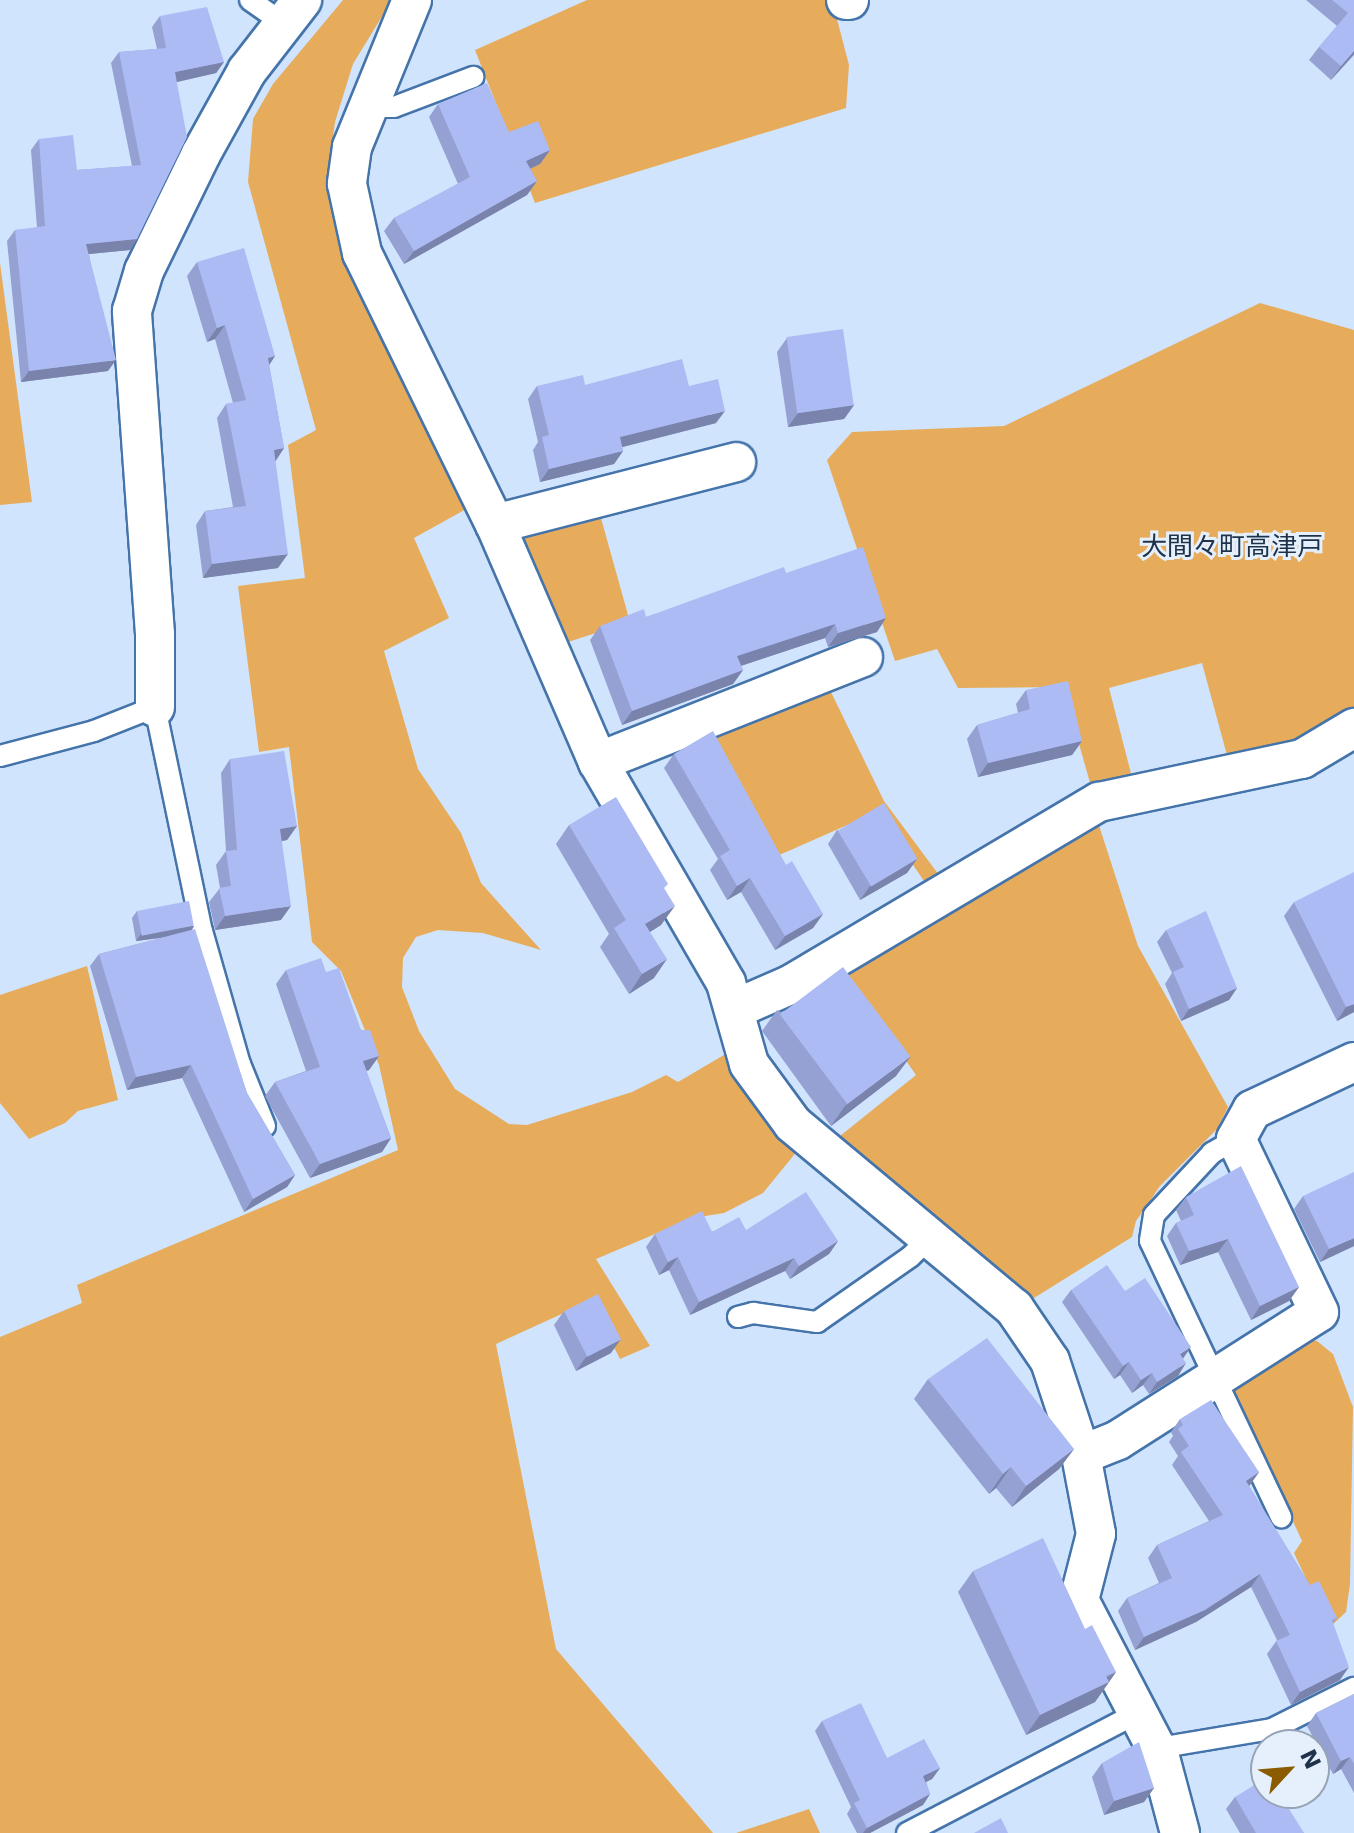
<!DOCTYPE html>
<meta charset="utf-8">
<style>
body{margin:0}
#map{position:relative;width:1354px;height:1833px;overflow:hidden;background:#d0e4fd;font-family:"DejaVu Sans","Noto Sans JP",sans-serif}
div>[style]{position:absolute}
.green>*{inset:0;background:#e6ac5c}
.roads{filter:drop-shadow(2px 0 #4574aa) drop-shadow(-2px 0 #4574aa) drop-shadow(0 2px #4574aa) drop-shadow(0 -2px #4574aa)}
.lane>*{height:20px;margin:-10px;padding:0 10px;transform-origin:10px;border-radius:10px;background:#fff}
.street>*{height:38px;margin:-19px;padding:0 19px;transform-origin:19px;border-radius:19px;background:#fff}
.wall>*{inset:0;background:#95a1d2}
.shaded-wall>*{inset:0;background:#7983ab}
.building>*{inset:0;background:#adbbf4;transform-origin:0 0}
span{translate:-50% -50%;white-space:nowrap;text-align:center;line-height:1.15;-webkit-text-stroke:6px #e6f0fd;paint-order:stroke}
.quarter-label{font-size:26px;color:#1e3249}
.north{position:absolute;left:1250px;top:1729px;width:80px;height:80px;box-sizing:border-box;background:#e6f0fd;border:2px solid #96a4b5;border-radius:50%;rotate:64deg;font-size:22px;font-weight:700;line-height:32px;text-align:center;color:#1e3249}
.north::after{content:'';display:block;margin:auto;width:28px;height:36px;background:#8b5b02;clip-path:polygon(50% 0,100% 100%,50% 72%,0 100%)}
</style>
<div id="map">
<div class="green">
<div style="clip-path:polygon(343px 0,392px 0,353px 64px,335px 122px,328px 172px,339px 234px,468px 508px,414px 538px,449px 618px,384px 651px,418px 769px,461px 833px,481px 883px,541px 950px,483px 933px,438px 930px,416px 937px,403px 958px,402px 987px,419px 1031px,455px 1089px,509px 1124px,527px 1125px,632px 1092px,666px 1075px,678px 1082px,729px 1052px,798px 1150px,763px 1193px,724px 1213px,693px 1218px,596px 1259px,650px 1346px,620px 1359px,590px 1301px,496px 1344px,556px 1649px,713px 1833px,0 1833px,0 1337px,82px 1303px,77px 1285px,398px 1150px,379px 1065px,341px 971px,312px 942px,289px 747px,259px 752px,238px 586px,305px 578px,288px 445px,316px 430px,248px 182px,253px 119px,273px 84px)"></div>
<div style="clip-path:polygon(587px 0,832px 0,849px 65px,846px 108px,535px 203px,475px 50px)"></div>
<div style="clip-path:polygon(0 263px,32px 502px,0 505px)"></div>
<div style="clip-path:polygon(1260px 303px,1354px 330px,1354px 708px,1304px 749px,1228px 759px,1202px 663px,1109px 688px,1134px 785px,1092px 790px,1063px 687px,958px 688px,937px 649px,895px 661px,827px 460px,852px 432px,1004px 426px)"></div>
<div style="clip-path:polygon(599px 511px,630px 622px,568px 642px,522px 540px,532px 527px)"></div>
<div style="clip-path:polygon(829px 688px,884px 801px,939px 875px,926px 884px,877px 812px,777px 856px,709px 737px)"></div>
<div style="clip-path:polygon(1096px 816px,1138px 946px,1228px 1107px,1217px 1129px,1160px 1186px,1136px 1221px,1132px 1237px,1034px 1298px,835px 1140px,916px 1075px,841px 968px)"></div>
<div style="clip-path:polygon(87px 966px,118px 1100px,78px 1111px,65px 1123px,29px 1139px,0 1103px,0 995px)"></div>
<div style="clip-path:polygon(1303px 1338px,1317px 1341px,1333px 1354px,1353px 1407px,1350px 1584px,1346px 1612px,1329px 1628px,1294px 1553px,1302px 1541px,1232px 1388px)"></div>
<div style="clip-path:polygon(809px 1809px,820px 1833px,736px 1833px)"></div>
</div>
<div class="roads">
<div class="lane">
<div style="left:250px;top:0;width:39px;rotate:35deg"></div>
<div style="left:367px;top:107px;width:27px"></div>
<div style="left:394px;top:107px;width:85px;rotate:-20.8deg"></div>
<div style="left:0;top:756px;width:97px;rotate:-14.9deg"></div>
<div style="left:94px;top:731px;width:66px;rotate:-21.5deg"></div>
<div style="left:155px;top:707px;width:229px;rotate:78.2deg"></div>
<div style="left:202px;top:931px;width:138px;rotate:74.1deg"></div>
<div style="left:240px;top:1064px;width:67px;rotate:68deg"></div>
<div style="left:1236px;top:1139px;width:28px;rotate:150deg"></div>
<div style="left:1212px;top:1153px;width:85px;rotate:133.1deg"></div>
<div style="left:1154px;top:1215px;width:26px;rotate:99deg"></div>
<div style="left:1150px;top:1241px;width:306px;rotate:64.6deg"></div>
<div style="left:738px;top:1317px;width:16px;rotate:-15deg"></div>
<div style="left:753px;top:1313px;width:65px;rotate:8deg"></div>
<div style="left:817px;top:1322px;width:113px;rotate:-35deg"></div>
<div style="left:910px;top:1257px;width:30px;rotate:-44deg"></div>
<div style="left:1159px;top:1754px;width:14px;rotate:-36deg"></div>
<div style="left:1170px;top:1746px;width:103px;rotate:-9.5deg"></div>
<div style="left:1272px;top:1729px;width:92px;rotate:-26.6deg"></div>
<div style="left:907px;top:1833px;width:262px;rotate:-27.5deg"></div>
</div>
<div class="street">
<div style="left:412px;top:0;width:159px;rotate:112.2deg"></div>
<div style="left:352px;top:147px;width:37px;rotate:98deg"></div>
<div style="left:347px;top:184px;width:71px;rotate:77.7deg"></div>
<div style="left:362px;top:253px;width:302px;rotate:63.9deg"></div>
<div style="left:495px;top:524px;width:259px;rotate:66.6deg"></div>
<div style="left:598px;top:762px;width:255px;rotate:59.9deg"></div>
<div style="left:726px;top:983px;width:84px;rotate:74.1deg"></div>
<div style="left:749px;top:1064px;width:74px;rotate:53.7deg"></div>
<div style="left:793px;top:1124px;width:288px;rotate:39.8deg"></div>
<div style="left:1014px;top:1308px;width:64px;rotate:55.8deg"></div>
<div style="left:1050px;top:1361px;width:99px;rotate:71.7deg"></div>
<div style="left:1081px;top:1455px;width:80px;rotate:79.2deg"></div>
<div style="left:1096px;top:1534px;width:68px;rotate:104.4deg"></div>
<div style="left:1079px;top:1600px;width:174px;rotate:62.5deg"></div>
<div style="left:1159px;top:1754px;width:82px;rotate:75.1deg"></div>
<div style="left:846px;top:0;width:3px"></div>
<div style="left:495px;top:524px;width:249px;rotate:-14.4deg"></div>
<div style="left:155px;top:707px;width:73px;rotate:-90deg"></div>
<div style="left:155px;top:634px;width:324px;rotate:-94.1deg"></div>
<div style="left:132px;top:311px;width:42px;rotate:-73.3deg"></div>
<div style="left:144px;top:271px;width:130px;rotate:-64deg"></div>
<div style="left:201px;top:154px;width:95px;rotate:-61deg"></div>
<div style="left:247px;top:71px;width:90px;rotate:-52.2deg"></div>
<div style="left:598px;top:762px;width:285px;rotate:-21.6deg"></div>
<div style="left:735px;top:1009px;width:62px;rotate:-23.7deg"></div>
<div style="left:792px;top:984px;width:357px;rotate:-30.7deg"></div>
<div style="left:1099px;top:802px;width:208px;rotate:-12deg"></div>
<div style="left:1302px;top:759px;width:61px;rotate:-30.8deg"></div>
<div style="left:1081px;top:1455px;width:40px;rotate:-22deg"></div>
<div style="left:1118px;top:1440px;width:238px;rotate:-32.5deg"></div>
<div style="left:1319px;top:1312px;width:192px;rotate:-115.6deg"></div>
<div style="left:1236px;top:1139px;width:33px;rotate:-61deg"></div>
<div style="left:1252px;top:1110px;width:113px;rotate:-25.2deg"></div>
</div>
</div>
<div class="wall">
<div style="clip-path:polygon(1306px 0,1354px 0,1354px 55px,1331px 80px,1309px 60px,1319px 47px,1337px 26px)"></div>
<div style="clip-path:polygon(160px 16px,224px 62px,216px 73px,177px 82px,137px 239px,130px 250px,89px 254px,108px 371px,21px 382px,7px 241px,15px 230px,37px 228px,31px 150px,39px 139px,77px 170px,132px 166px,111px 63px,119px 52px,157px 49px,152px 27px)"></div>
<div style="clip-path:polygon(438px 104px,550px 150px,540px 164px,530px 169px,537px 181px,527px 195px,404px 264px,384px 231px,394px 218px,458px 184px,429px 117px)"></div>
<div style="clip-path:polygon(197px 262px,275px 356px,269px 365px,284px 448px,275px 461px,278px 568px,203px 578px,196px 525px,205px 511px,233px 507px,217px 418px,226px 404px,233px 403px,215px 339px,207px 342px,187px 276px)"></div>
<div style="clip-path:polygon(787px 338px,854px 405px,844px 419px,788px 427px,777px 352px)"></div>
<div style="clip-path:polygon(585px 385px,689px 386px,716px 423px,622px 447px,623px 451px,614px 464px,540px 482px,533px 450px,538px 442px,528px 399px,537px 386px)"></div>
<div style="clip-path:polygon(786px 573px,877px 632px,828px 647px,825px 638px,741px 666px,743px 670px,733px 684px,622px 725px,590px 640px,600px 626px,646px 617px)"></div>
<div style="clip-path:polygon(1026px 690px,1082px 741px,1072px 755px,978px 777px,967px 739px,977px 725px,1018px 713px,1016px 704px)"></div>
<div style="clip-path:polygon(674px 754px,786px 865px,823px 914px,813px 928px,775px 950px,741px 892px,727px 900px,710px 870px,718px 859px,664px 768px)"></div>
<div style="clip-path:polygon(230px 759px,297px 826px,287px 840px,282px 841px,281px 920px,215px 930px,209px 902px,220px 888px,216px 865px,226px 851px,221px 773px)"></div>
<div style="clip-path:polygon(569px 825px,664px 889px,661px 925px,650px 932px,654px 978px,629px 994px,600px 947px,609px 934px,556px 844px)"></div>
<div style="clip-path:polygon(837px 830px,917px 859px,907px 873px,860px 900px,828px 844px)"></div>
<div style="clip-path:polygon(1294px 902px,1354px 1012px,1337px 1021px,1284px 916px)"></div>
<div style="clip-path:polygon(137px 911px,194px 926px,192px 930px,247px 1093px,295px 1175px,287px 1187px,244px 1212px,182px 1078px,127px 1090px,90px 966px,99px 954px,161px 938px,136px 941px,132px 918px)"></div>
<div style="clip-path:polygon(1166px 930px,1237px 988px,1229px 1000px,1181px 1021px,1165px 984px,1172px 973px,1157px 942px)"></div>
<div style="clip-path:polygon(286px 970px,326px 972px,361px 1030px,379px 1056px,369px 1070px,366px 1071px,391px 1138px,382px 1152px,310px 1178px,265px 1096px,275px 1082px,306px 1071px,276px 984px)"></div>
<div style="clip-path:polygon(777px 1010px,896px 1076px,831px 1126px,762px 1031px)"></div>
<div style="clip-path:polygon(1303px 1196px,1354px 1246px,1320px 1262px,1294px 1209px)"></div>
<div style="clip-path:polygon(1186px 1197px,1299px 1287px,1289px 1301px,1251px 1320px,1218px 1252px,1180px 1265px,1167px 1236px,1176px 1223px,1181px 1221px,1176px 1210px)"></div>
<div style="clip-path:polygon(746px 1230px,838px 1241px,829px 1254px,790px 1279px,785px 1271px,690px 1315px,669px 1270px,659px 1275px,646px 1247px,655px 1234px)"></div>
<div style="clip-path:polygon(1071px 1290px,1125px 1291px,1183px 1358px,1178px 1376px,1149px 1394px,1143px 1385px,1132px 1393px,1120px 1375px,1114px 1379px,1062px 1302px)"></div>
<div style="clip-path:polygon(564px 1311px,611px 1353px,576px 1371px,554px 1325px)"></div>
<div style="clip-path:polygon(928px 1379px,1074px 1449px,1059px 1469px,1012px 1507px,996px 1488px,989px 1494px,914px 1399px)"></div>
<div style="clip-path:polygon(1180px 1419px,1259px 1472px,1249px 1486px,1310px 1585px,1337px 1618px,1333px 1623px,1340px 1680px,1291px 1705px,1267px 1654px,1277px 1640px,1251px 1587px,1196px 1622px,1135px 1650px,1118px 1611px,1127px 1598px,1159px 1583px,1148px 1558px,1157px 1545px,1209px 1521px,1172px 1465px,1178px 1456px,1169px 1442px,1173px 1436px,1171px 1432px)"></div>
<div style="clip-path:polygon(973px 1571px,1085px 1629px,1116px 1672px,1095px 1702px,1026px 1735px,958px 1592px)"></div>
<div style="clip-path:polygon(1354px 1694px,1354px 1793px,1341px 1769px,1333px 1774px,1307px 1726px,1316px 1713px)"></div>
<div style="clip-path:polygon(822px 1721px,887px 1758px,940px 1768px,932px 1779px,926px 1782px,930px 1794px,923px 1805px,870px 1833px,857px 1833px,847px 1814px,851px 1807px,815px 1731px)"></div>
<div style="clip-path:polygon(1102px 1763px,1154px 1788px,1144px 1802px,1104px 1815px,1092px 1777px)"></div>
<div style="clip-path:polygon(1266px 1793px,1304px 1833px,1240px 1833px,1226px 1809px,1235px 1797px)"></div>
</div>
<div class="shaded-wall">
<div style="clip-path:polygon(1354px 51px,1354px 54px,1331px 80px,1341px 66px)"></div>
<div style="clip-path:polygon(224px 62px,216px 73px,168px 84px,175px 72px)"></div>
<div style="clip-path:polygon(550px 150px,540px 164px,516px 175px,526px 161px)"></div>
<div style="clip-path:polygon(537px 181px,527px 195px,404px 264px,414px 251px)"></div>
<div style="clip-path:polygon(137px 239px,130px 250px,79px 255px,86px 244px)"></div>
<div style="clip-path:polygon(225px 325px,215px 339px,207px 342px,217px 328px)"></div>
<div style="clip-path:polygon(275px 356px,266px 370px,268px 358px)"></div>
<div style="clip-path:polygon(116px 360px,108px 371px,21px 382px,29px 371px)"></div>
<div style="clip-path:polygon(854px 405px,844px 419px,788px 427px,798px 413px)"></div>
<div style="clip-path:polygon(725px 411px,716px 423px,611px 450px,620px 437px)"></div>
<div style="clip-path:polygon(284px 448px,275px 462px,274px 450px)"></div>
<div style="clip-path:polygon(623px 451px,614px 464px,540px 482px,549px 469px)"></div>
<div style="clip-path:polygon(288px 554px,278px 568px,203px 578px,212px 564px)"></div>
<div style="clip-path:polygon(886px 618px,877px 632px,828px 647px,838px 633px)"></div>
<div style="clip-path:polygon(835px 624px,825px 638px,728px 670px,737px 656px)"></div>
<div style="clip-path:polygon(743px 670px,733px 684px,622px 725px,632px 711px)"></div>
<div style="clip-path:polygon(1082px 741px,1072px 755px,978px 777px,988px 763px)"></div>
<div style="clip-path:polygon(297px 826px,287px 840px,270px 843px,280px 829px)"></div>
<div style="clip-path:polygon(917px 859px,907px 873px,860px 900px,870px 886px)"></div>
<div style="clip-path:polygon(750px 878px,741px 892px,727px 900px,737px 886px)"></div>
<div style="clip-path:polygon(291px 906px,281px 920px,215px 930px,225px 916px)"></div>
<div style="clip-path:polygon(675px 906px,661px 925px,632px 943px,645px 924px)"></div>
<div style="clip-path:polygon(823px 914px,813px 928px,775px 950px,785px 936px)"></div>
<div style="clip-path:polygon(194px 926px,189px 934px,136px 941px,141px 934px)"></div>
<div style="clip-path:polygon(667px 959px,654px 978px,629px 994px,642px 974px)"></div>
<div style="clip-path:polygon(1237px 988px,1229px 1000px,1181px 1021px,1189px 1009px)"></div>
<div style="clip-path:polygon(1354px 1004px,1354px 1012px,1337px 1021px,1346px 1007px)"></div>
<div style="clip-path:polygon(379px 1056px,369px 1070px,353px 1075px,363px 1061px)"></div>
<div style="clip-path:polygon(911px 1056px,896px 1076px,831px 1126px,845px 1106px)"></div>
<div style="clip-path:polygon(191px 1065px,182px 1078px,127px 1090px,136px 1077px)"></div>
<div style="clip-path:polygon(391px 1138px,382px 1152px,310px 1178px,320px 1164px)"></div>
<div style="clip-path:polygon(295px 1175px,287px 1187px,244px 1212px,253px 1199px)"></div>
<div style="clip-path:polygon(1354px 1238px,1354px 1246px,1320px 1262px,1329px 1249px)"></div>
<div style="clip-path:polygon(1228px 1239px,1218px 1252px,1180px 1265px,1189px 1251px)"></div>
<div style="clip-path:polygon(838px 1241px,829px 1254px,790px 1279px,799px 1266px)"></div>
<div style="clip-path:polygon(678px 1257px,669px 1270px,659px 1275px,668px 1262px)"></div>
<div style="clip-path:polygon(794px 1258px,785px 1271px,690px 1315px,699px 1302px)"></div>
<div style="clip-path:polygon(1299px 1287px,1289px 1301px,1251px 1320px,1260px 1306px)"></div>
<div style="clip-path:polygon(621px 1339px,611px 1353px,576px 1371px,586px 1357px)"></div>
<div style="clip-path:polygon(1191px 1347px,1182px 1360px,1180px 1354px)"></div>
<div style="clip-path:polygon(1129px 1362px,1120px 1375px,1114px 1379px,1123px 1366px)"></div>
<div style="clip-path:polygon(1186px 1363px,1178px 1376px,1149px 1394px,1157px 1382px)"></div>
<div style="clip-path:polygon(1152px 1373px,1143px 1385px,1132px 1393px,1141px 1380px)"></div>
<div style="clip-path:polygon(1074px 1449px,1059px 1469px,1012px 1507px,1026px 1486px)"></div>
<div style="clip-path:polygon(1011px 1467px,996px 1488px,989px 1494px,1003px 1474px)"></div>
<div style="clip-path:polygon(1259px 1472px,1250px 1485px,1237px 1494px,1246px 1481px)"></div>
<div style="clip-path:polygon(1260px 1574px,1251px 1587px,1196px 1622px,1135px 1650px,1144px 1637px)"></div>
<div style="clip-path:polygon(1349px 1667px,1340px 1680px,1291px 1705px,1300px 1692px)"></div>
<div style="clip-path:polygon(1116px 1672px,1095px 1702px,1026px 1735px,1040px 1715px)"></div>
<div style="clip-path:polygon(1350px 1757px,1341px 1769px,1333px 1774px,1341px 1761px)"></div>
<div style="clip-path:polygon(940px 1768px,932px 1779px,916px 1787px,923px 1776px)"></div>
<div style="clip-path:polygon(1154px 1788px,1144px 1802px,1104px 1815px,1114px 1801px)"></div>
<div style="clip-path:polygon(930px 1794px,923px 1805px,870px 1833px,863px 1833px,867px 1828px)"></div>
</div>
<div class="building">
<div style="clip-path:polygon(1332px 0,1354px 0,1354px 51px,1341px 66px,1319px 47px,1348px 13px)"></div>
<div style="clip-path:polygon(207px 7px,224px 62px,175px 72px,187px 137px,137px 239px,86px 244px,116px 360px,29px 371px,15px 230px,45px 226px,39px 139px,73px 135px,77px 170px,141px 165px,119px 52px,166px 48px,160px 16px)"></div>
<div style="clip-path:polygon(487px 83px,509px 132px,538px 121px,550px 150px,526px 161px,537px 181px,414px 251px,394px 218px,470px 177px,438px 104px)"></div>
<div style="clip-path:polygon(244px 248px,275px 356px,268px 358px,284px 448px,274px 450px,288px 554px,212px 564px,205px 511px,246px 506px,226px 404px,246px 400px,225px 325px,217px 328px,197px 262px)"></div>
<div style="left:843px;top:329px;width:77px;height:57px;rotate:82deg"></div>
<div style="clip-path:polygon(682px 359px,689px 386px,718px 379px,725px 411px,620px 437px,623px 451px,549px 469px,542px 437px,549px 435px,537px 386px,583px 375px,585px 385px)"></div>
<div style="clip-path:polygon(863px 547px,886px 618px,838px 633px,835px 624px,737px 656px,743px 670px,632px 711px,600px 626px,644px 609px,646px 617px,784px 567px,786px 573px)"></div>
<div style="clip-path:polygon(1068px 681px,1082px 741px,988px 763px,977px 725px,1030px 709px,1026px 690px)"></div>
<div style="clip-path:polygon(713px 731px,786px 865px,792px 861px,823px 914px,785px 936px,750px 878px,737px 886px,720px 856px,730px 850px,674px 754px)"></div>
<div style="clip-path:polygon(284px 751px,297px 826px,280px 829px,291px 906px,225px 916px,219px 888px,231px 886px,226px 851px,237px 850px,230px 759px)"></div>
<div style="clip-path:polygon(616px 797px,668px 884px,664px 888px,675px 906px,645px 924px,667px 959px,642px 974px,614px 928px,626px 920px,569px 825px)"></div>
<div style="left:884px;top:803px;width:65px;height:54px;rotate:59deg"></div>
<div style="clip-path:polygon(1354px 872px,1354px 1004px,1346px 1007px,1294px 902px)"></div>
<div style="left:189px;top:901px;width:25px;height:53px;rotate:79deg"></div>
<div style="clip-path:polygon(1206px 911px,1237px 988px,1189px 1009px,1173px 972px,1184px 967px,1166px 930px)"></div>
<div style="clip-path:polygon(195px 929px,247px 1093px,295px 1175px,253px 1199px,191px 1065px,136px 1077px,99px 954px)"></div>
<div style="clip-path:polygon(321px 958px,326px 972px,339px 968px,361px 1030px,370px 1030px,379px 1056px,363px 1061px,391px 1138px,320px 1164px,275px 1082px,320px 1067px,286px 970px)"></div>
<div style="left:843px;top:967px;width:112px;height:79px;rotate:53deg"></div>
<div style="clip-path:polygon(1241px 1166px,1299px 1287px,1260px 1306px,1228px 1239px,1189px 1251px,1176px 1223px,1194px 1215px,1186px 1197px)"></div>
<div style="clip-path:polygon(1354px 1172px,1354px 1238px,1329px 1249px,1303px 1196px)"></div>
<div style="clip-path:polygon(806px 1192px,838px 1241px,799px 1266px,794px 1258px,699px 1302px,678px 1257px,668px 1262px,655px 1234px,702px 1211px,712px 1232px,739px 1217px,746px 1230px)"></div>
<div style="clip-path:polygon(1107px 1265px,1125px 1291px,1145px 1278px,1191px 1347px,1180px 1354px,1186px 1363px,1157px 1382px,1152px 1373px,1141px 1380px,1129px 1362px,1123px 1366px,1071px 1290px)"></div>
<div style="left:598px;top:1294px;width:51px;height:38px;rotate:63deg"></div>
<div style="clip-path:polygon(987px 1338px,1074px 1449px,1026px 1486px,1011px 1467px,1003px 1474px,928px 1379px)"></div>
<div style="clip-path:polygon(1211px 1400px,1259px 1472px,1246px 1481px,1310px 1585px,1319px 1581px,1337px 1618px,1332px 1620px,1349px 1667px,1300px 1692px,1276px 1641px,1290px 1635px,1260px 1574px,1205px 1610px,1144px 1637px,1127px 1598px,1172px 1578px,1157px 1545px,1223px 1515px,1181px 1452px,1189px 1446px,1178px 1429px,1183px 1425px,1180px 1419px)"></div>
<div style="clip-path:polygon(1043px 1538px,1085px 1629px,1092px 1625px,1116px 1672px,1106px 1676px,1109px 1682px,1040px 1715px,973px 1571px)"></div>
<div style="clip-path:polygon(1354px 1694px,1354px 1764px,1350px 1757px,1341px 1761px,1316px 1713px)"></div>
<div style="clip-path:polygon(861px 1703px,887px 1758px,924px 1739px,940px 1768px,923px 1776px,930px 1794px,867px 1828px,854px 1803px,860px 1800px,822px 1721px)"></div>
<div style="clip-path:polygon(1139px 1742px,1154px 1788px,1114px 1801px,1102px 1763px)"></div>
<div style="clip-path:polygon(1264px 1779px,1266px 1783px,1266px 1793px,1273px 1793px,1277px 1799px,1281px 1796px,1304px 1833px,1256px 1833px,1235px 1797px)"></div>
<div style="clip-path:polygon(1001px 1818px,1008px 1833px,974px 1833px)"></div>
</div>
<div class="quarter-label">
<span style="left:1232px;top:547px">大間々町高津戸</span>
</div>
<div class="north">N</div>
</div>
